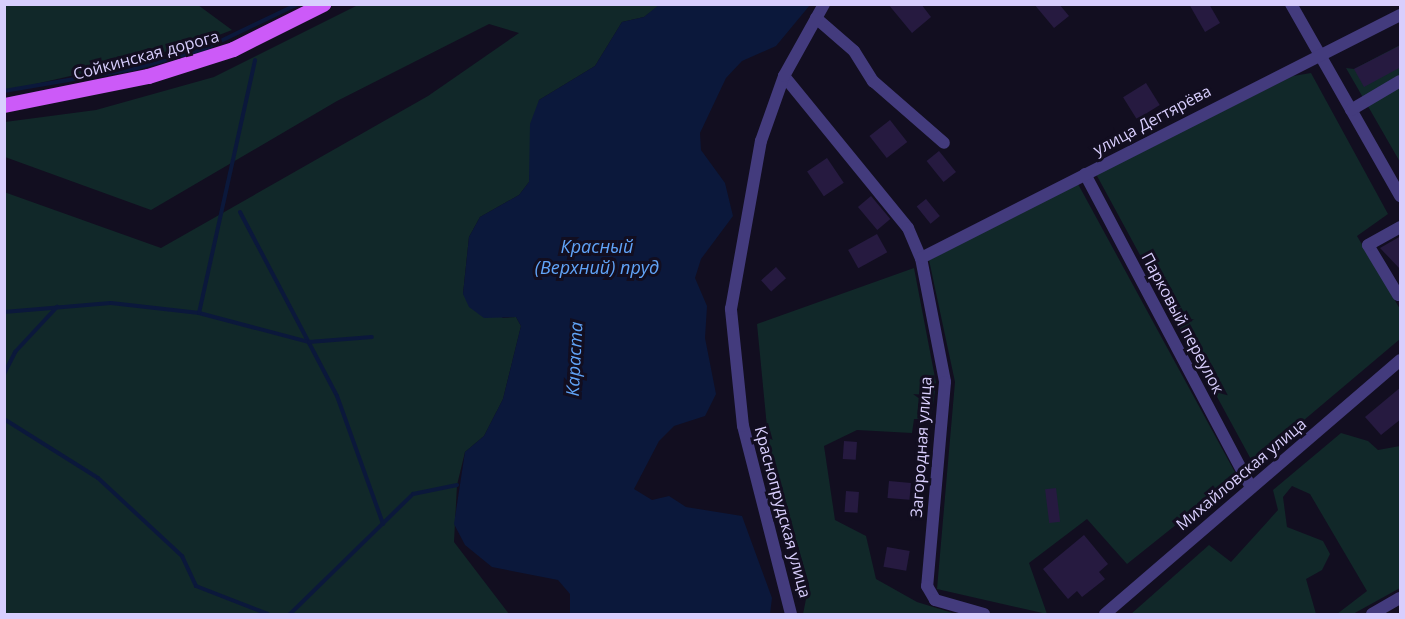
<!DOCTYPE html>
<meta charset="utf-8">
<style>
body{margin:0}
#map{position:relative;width:1405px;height:619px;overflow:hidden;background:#120e20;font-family:"Open Sans",sans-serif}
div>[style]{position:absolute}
.green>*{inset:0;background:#112829}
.water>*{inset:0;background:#0b183b}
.stream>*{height:4px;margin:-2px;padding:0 2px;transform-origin:2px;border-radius:2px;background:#0b183b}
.building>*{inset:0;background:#261a40;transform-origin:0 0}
.minor>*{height:12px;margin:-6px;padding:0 6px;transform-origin:6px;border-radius:6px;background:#433b7d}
.major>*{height:15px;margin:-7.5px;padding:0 7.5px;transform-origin:7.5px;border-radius:7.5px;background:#cc5af8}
span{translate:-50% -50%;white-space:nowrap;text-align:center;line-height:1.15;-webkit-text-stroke:6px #120e20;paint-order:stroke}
.street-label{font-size:16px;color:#d8cefd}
.water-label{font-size:18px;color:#61a4f8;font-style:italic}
.frame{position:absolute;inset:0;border:6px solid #d8cefd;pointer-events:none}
</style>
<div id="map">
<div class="green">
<div style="clip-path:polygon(5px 4px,198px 5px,232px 30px,175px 52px,5px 91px)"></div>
<div style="clip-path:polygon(358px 5px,660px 5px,644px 17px,622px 22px,595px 66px,539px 100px,529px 182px,519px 195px,480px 217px,469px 237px,463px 294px,503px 318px,516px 317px,521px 326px,503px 399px,484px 436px,465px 452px,457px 485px,454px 542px,509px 614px,5px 614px,4px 192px,161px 248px,428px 96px,519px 33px,489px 24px,337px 101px,151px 210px,5px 157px,5px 122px,96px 110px,214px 77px)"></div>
<div style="clip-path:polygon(1400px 45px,1400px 162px,1346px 68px,1354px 69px)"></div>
<div style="clip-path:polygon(1311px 73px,1388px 214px,1357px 236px,1400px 309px,1400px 339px,1253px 463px,1096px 174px,1293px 76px)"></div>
<div style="clip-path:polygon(1078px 184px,1237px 476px,1127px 564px,1087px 519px,1029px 563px,1047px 614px,937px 589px,955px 382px,929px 260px)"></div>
<div style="clip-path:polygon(914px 268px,936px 383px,931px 419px,914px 419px,912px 433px,857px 430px,824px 446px,835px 520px,866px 536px,876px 579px,917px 602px,956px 614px,803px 614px,809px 584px,769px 448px,757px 324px)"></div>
<div style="clip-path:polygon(1341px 433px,1368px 441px,1378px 450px,1400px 446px,1400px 588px,1353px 614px,1337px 614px,1367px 591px,1310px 494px,1292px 486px,1283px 497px,1287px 527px,1323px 541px,1330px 554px,1322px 570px,1306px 579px,1316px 614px,1131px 614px,1209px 545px,1231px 562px,1278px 510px,1273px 490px)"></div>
</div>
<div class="water">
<div style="clip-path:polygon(660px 4px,810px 5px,776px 46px,742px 61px,726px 78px,700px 133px,701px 150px,725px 183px,733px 216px,701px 259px,695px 278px,707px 306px,705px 338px,716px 394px,705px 416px,674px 426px,659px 441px,634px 489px,652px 500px,669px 496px,686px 507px,742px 516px,772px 598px,770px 614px,570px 614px,570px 594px,558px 580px,492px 567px,465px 545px,454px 524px,465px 452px,484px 436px,503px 399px,521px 326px,516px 317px,484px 318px,469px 307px,463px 294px,469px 237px,480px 217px,519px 195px,529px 182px,530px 124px,539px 100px,595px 66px,622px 22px,644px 17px)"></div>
</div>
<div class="stream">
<div style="left:4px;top:91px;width:131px;rotate:-9.7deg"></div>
<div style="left:133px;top:69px;width:74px;rotate:-15.7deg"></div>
<div style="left:204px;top:49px;width:104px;rotate:-25.6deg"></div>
<div style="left:240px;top:212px;width:208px;rotate:62.2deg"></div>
<div style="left:337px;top:396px;width:136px;rotate:70.2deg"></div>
<div style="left:4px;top:312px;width:107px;rotate:-4.8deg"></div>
<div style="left:111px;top:303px;width:89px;rotate:6.5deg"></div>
<div style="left:199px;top:313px;width:114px;rotate:14.8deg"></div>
<div style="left:309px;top:342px;width:63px;rotate:-4.5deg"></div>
<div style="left:199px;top:313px;width:259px;rotate:-77.5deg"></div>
<div style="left:4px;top:374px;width:25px;rotate:-63deg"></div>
<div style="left:15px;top:352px;width:62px;rotate:-47deg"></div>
<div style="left:4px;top:419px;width:111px;rotate:32.1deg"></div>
<div style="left:98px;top:478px;width:115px;rotate:42.9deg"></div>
<div style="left:182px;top:556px;width:33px;rotate:65deg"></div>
<div style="left:196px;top:586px;width:77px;rotate:21.3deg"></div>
<div style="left:290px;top:614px;width:172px;rotate:-44.3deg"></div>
<div style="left:413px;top:494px;width:45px;rotate:-11.6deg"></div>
</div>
<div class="building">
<div style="clip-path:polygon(888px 4px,921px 4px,931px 17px,912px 33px)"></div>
<div style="clip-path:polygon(1034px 4px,1059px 4px,1069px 16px,1054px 28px)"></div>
<div style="clip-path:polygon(1189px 4px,1209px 4px,1220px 23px,1205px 32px)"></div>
<div style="clip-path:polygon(1401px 45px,1401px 67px,1364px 87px,1354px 69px)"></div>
<div style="left:1146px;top:83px;width:26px;height:27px;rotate:58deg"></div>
<div style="left:890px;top:120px;width:28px;height:26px;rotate:52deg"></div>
<div style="left:939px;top:151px;width:27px;height:16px;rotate:51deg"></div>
<div style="left:827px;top:158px;width:30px;height:24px;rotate:56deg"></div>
<div style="left:871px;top:196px;width:30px;height:17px;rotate:50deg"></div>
<div style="left:926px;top:199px;width:22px;height:12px;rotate:51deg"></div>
<div style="left:877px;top:234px;width:21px;height:33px;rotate:61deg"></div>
<div style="clip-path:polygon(1401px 236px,1401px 270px,1380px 248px)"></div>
<div style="left:776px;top:267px;width:15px;height:20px;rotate:48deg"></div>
<div style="clip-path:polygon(1401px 387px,1401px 419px,1381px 435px,1365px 417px)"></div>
<div style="left:844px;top:441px;width:13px;height:18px;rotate:4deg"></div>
<div style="left:889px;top:481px;width:22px;height:17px;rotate:5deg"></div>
<div style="left:1056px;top:488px;width:34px;height:11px;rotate:83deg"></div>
<div style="left:846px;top:491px;width:13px;height:21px;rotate:4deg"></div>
<div style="clip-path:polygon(1084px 535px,1108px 564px,1099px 572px,1105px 579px,1082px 597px,1077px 591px,1068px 599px,1043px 569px)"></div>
<div style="left:887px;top:547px;width:23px;height:20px;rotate:10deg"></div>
</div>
<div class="minor">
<div style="left:1291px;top:4px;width:221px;rotate:60.4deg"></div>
<div style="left:816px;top:18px;width:50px;rotate:41deg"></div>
<div style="left:854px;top:51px;width:36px;rotate:58deg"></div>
<div style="left:873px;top:81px;width:94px;rotate:41.1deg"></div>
<div style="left:784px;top:76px;width:196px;rotate:50.8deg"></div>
<div style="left:908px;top:228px;width:33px;rotate:67deg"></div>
<div style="left:921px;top:258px;width:126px;rotate:79deg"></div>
<div style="left:945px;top:382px;width:205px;rotate:95deg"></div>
<div style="left:927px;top:586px;width:16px;rotate:60deg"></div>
<div style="left:935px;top:600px;width:51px;rotate:15.9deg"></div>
<div style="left:1351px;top:110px;width:57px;rotate:-30.6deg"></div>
<div style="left:1085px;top:174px;width:355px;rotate:62.1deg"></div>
<div style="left:921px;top:258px;width:537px;rotate:-26.9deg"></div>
<div style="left:1398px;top:295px;width:58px;rotate:-121deg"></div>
<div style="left:1368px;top:245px;width:37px;rotate:-29deg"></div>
<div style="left:791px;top:614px;width:194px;rotate:-104.3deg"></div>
<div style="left:743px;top:426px;width:118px;rotate:-95.9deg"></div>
<div style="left:731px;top:309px;width:171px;rotate:-79.9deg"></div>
<div style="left:761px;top:141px;width:69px;rotate:-70.5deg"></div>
<div style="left:784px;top:76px;width:82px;rotate:-60.9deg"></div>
<div style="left:1105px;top:614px;width:389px;rotate:-40.7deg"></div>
<div style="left:1372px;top:614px;width:32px;rotate:-30deg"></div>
</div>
<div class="major">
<div style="left:4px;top:105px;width:147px;rotate:-11.4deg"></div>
<div style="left:148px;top:76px;width:89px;rotate:-17.6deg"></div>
<div style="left:233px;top:49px;width:101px;rotate:-26.6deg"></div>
</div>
<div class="street-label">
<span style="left:146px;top:55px;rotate:-15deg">Сойкинская дорога</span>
<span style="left:1152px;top:120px;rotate:-28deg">улица Дегтярёва</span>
<span style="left:1183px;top:323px;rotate:62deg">Парковый переулок</span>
<span style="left:921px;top:447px;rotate:-86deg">Загородная улица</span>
<span style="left:1241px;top:474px;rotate:-40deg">Михайловская улица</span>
<span style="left:783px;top:512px;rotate:75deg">Краснопрудская улица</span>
</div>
<div class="water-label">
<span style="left:597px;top:257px">Красный<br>(Верхний) пруд</span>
<span style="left:574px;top:359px;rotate:-87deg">Караста</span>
</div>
<div class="frame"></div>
</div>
